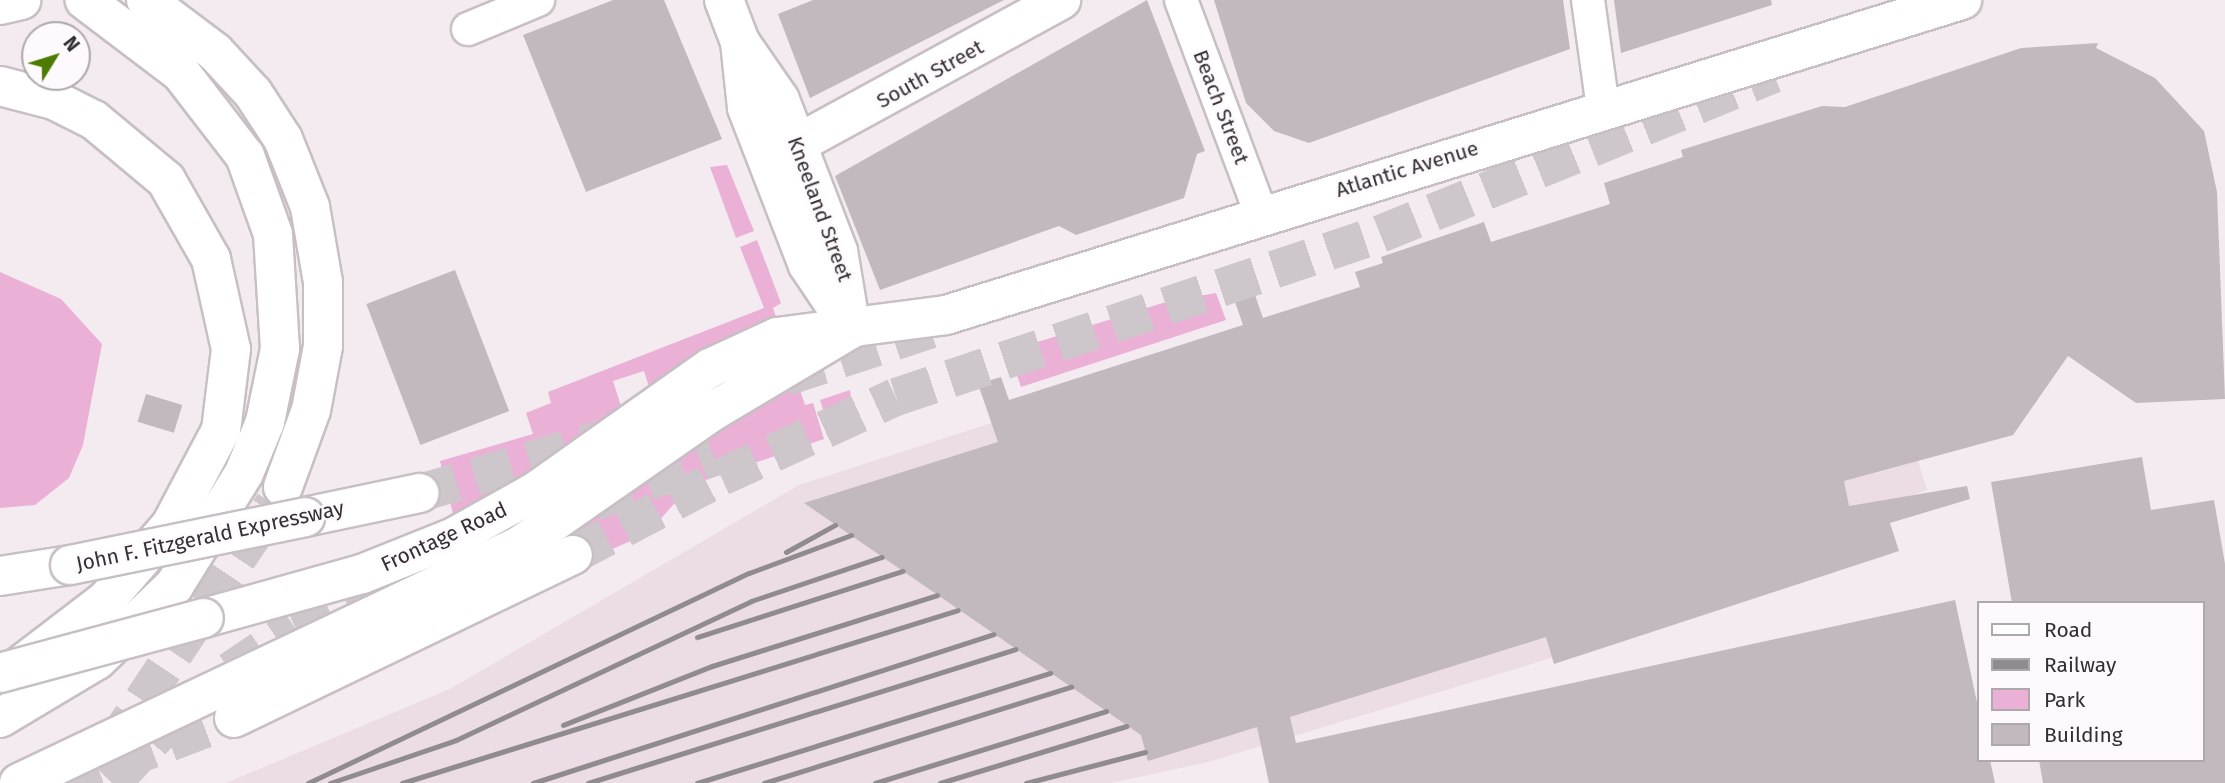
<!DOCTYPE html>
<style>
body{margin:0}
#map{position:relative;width:2225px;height:783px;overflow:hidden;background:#f3ebf0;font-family:"Fira Sans",sans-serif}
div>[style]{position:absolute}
.built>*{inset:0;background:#ebdce5}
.green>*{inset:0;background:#ebb0d5}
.building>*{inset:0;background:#c1b9be;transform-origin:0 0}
.motorway-tunnel>*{height:38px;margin-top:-19px;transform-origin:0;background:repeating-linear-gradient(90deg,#cdc6ca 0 38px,transparent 0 57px)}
.roads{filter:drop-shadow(2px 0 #c7bfc4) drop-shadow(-2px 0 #c7bfc4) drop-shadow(0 2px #c7bfc4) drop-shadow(0 -2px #c7bfc4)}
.minor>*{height:32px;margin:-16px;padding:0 16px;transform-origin:16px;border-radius:16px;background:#fff}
.secondary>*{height:38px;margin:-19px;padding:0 19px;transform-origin:19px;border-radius:19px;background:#fff}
.primary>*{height:38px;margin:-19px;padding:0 19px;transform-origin:19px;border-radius:19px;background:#fff}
.motorway>*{height:38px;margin:-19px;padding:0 19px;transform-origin:19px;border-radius:19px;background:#fff}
.rail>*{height:5px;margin:-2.5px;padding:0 2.5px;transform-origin:2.5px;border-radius:2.5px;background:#908b8e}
.bridges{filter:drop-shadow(2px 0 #c7bfc4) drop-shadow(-2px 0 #c7bfc4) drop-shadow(0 2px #c7bfc4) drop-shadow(0 -2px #c7bfc4)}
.primary-bridge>*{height:38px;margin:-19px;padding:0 19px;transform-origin:19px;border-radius:19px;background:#fff}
.motorway-bridge>*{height:38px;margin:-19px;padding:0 19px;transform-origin:19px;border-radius:19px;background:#fff}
span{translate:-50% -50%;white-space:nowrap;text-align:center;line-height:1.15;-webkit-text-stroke:5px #fef9fc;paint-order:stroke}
.street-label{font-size:21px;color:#333032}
.legend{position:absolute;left:1977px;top:601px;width:228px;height:161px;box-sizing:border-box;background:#fef9fc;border:2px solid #ada9ab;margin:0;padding:9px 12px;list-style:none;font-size:21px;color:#333032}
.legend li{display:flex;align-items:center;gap:14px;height:35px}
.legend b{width:35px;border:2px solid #ada9ab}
.north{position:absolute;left:21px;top:21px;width:70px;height:70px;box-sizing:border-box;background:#fef9fc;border:2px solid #ada9ab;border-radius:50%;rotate:52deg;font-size:19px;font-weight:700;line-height:28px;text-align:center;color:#333032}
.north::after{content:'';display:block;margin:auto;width:24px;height:32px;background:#4d7b00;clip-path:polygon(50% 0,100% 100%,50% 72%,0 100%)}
</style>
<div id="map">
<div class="built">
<div style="clip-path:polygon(2070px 349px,2013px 435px,1918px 461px,1927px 490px,1880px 506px,1786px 587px,1208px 762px,1111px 783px,226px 783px,450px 689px,799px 485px,1175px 364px)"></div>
</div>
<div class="green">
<div style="clip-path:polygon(727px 165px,754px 231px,736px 238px,710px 167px)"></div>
<div style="clip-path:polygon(757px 240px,781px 303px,773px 308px,777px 320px,650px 390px,644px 371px,613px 381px,622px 409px,543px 468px,454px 518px,440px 461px,533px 434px,526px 413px,551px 403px,548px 392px,764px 308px,740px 247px)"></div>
<div style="clip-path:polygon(0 272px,61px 299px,102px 344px,83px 445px,69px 478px,35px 505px,0 508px)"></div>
<div style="clip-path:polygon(1216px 293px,1226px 320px,1021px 387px,1009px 351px,1166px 302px)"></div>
<div style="clip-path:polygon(799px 387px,805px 405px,813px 403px,824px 439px,691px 485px,647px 534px,589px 559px,565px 538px,765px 400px)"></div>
<div style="clip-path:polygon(850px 390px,854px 421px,832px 437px,820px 400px)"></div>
</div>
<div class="building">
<div style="clip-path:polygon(613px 0,664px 0,722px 139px,586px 192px,523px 35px)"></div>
<div style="clip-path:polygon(813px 0,1004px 0,810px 98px,778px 14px)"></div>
<div style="clip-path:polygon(1147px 0,1205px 151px,1197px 154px,1184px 198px,1076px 235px,1059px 226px,880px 290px,835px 176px)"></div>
<div style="clip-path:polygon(1214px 0,1563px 0,1570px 49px,1309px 143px,1274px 131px,1246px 103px)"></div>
<div style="clip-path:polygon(1614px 0,1771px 0,1772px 5px,1621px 53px)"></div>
<div style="clip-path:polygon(2098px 43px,2096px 48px,2155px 78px,2204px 131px,2217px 192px,2225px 399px,2136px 403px,2068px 356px,2013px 435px,1844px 481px,1849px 506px,1967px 486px,1970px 499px,1890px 523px,1899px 551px,1554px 664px,1546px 637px,1290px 717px,1296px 743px,1955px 600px,1978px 707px,1978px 760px,1990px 760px,1995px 783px,1269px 783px,1257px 727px,1148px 761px,1141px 735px,804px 503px,998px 442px,978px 384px,1001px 377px,1009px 400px,1243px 325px,1235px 302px,1255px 295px,1263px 318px,1360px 287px,1355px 272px,1383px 263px,1381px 257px,1484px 222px,1491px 242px,1610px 204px,1604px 183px,1683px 157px,1681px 150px,1822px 106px,1845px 107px,2021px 48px)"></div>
<div style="left:455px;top:270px;width:151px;height:95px;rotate:69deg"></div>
<div style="left:146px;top:394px;width:38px;height:29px;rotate:17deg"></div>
<div style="clip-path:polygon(2142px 457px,2151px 510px,2214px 500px,2225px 564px,2225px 783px,2043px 783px,2039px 760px,2202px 760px,2202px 603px,2012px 603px,1991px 482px)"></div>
</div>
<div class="motorway-tunnel">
<div style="left:786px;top:377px;width:166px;rotate:-18.2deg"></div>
<div style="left:420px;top:493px;width:187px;rotate:-16.5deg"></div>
<div style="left:594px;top:502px;width:128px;rotate:-20.6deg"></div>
<div style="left:573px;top:555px;width:167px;rotate:-27.8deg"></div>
<div style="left:721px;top:477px;width:192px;rotate:-24.6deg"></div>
<div style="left:896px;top:397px;width:511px;rotate:-18.61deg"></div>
<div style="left:1380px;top:234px;width:425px;rotate:-22.1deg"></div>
<div style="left:230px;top:671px;width:78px;rotate:-34.1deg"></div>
<div style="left:295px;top:627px;width:127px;rotate:-25.2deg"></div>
<div style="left:111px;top:748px;width:293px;rotate:-56.3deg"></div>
<div style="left:63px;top:783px;width:183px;rotate:-20.8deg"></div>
<div style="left:112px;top:783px;width:103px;rotate:-46.6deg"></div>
</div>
<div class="roads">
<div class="minor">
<div style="left:1181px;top:0;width:228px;rotate:69.5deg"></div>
<div style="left:1588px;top:0;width:109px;rotate:82.1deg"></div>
<div style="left:468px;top:29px;width:76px;rotate:-22.5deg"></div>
</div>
<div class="secondary">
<div style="left:797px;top:144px;width:301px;rotate:-28.6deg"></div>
</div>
<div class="primary">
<div style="left:724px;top:0;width:45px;rotate:69.1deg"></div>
<div style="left:740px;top:42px;width:70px;rotate:55.4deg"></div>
<div style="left:780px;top:100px;width:162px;rotate:69deg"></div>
<div style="left:838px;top:251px;width:79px;rotate:80.5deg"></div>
<div style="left:740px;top:42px;width:66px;rotate:83.9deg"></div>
<div style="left:747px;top:108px;width:168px;rotate:68.8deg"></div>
<div style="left:808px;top:265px;width:77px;rotate:56.1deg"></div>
<div style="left:204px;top:618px;width:164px;rotate:-15.6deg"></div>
<div style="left:362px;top:574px;width:99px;rotate:-21.9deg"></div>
<div style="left:454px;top:537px;width:94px;rotate:-29.3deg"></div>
<div style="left:536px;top:491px;width:213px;rotate:-35.3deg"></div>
<div style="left:710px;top:368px;width:74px;rotate:-24.8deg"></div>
<div style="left:777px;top:337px;width:170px;rotate:-7.4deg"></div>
<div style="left:946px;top:315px;width:1064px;rotate:-17.23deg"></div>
</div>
<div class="motorway">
<div style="left:146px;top:0;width:86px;rotate:37deg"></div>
<div style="left:215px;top:52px;width:56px;rotate:47.2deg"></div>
<div style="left:253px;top:93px;width:55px;rotate:56.9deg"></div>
<div style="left:283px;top:139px;width:73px;rotate:68.3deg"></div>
<div style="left:310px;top:207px;width:76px;rotate:80.2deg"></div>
<div style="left:323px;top:282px;width:64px;rotate:90deg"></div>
<div style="left:323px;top:346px;width:65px;rotate:100.6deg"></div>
<div style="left:311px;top:410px;width:82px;rotate:110deg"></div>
<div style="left:0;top:5px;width:22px;rotate:-13deg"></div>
<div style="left:0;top:86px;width:56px;rotate:14.5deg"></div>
<div style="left:54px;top:100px;width:45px;rotate:26.6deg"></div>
<div style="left:94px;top:120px;width:94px;rotate:39.8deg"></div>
<div style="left:166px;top:180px;width:91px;rotate:60.3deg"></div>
<div style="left:211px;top:259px;width:92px;rotate:77.5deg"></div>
<div style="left:231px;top:349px;width:82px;rotate:97deg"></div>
<div style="left:221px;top:430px;width:107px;rotate:117.8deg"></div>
<div style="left:171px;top:525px;width:99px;rotate:130.9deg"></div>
<div style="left:106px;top:600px;width:107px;rotate:142.6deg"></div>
<div style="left:305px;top:517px;width:117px;rotate:-11.8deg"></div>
<div style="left:0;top:576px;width:71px;rotate:-8.9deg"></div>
<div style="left:0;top:718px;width:113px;rotate:-30.9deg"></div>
<div style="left:97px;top:660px;width:107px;rotate:-43.9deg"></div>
<div style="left:174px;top:586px;width:133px;rotate:-58.2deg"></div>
<div style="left:244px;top:473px;width:55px;rotate:-67.6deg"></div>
<div style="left:265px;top:422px;width:75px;rotate:-78.4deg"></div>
<div style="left:280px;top:349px;width:115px;rotate:-93.5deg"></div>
<div style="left:273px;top:234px;width:83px;rotate:-109.7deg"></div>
<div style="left:245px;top:156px;width:105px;rotate:-127.6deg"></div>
<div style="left:181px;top:73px;width:121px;rotate:-142.8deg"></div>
<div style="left:234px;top:718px;width:376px;rotate:-25.7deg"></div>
<div style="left:19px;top:783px;width:553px;rotate:-25.36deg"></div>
<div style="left:519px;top:546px;width:239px;rotate:-34.8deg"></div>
<div style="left:715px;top:410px;width:158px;rotate:-30.8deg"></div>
</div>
</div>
<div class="rail">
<div style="left:786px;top:552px;width:56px;rotate:-28.9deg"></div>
<div style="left:697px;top:637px;width:216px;rotate:-17.8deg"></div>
<div style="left:563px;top:725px;width:160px;rotate:-21.6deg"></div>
<div style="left:712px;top:666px;width:236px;rotate:-17.5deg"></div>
<div style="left:308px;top:783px;width:488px;rotate:-25.5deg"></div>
<div style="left:749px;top:573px;width:109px;rotate:-20.4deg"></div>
<div style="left:330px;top:783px;width:133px;rotate:-18.8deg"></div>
<div style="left:456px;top:740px;width:326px;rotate:-25.2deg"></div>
<div style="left:751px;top:601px;width:138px;rotate:-18.6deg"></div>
<div style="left:402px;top:783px;width:582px;rotate:-17.28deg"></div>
<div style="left:533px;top:783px;width:484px;rotate:-17.9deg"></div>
<div style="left:588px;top:783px;width:448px;rotate:-17.4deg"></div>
<div style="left:697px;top:783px;width:370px;rotate:-17.3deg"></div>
<div style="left:764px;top:783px;width:322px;rotate:-17.4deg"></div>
<div style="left:875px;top:783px;width:242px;rotate:-17.3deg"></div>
<div style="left:940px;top:783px;width:195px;rotate:-17deg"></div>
<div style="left:1026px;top:783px;width:123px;rotate:-14.6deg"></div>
</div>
<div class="bridges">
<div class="primary-bridge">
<div style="left:0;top:673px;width:211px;rotate:-15.1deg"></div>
</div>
<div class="motorway-bridge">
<div style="left:70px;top:565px;width:240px;rotate:-11.5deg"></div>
</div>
</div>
<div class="street-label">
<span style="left:930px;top:74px;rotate:-29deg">South Street</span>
<span style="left:1221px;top:107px;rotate:69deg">Beach Street</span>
<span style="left:1407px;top:169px;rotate:-17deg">Atlantic Avenue</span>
<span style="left:820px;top:209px;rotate:70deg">Kneeland Street</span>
<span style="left:210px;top:536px;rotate:-12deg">John F. Fitzgerald Expressway</span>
<span style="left:444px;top:537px;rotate:-25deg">Frontage Road</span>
</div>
<ul class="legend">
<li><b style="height:9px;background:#fff"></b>Road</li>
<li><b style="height:9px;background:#908b8e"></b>Railway</li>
<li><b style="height:19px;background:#ebb0d5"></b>Park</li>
<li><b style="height:19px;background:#c1b9be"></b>Building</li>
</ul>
<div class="north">N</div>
</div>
